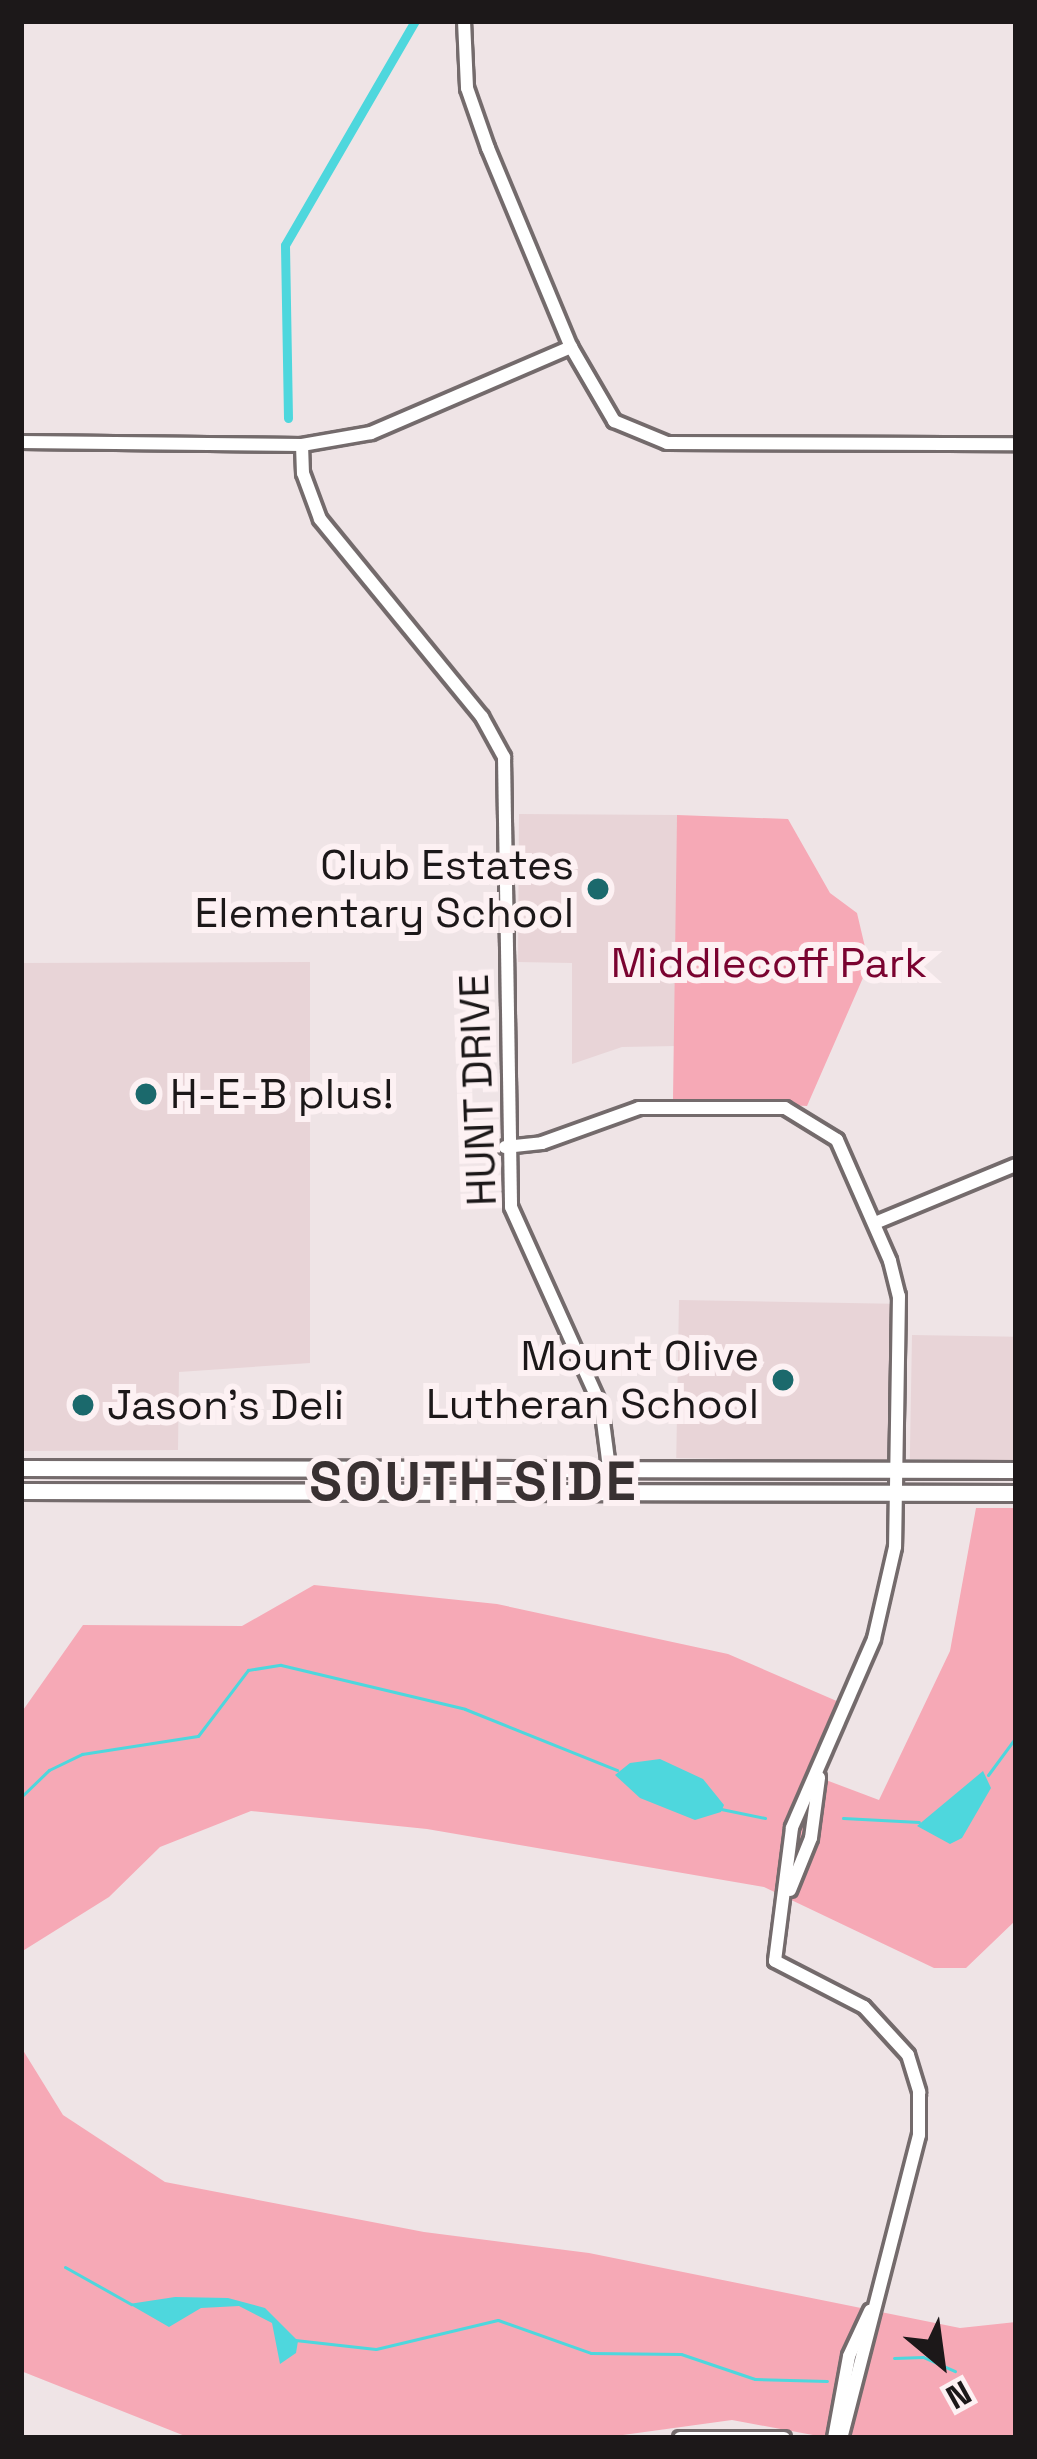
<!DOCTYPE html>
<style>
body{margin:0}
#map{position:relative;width:1037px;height:2459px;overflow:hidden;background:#efe4e6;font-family:"Space Grotesk",sans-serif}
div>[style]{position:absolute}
.built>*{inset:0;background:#e8d4d7;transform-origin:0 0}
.green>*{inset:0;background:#f6a9b6}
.water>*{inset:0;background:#4ed7dd}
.stream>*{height:3px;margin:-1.5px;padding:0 1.5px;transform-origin:1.5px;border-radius:1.5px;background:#4ed7dd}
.canal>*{height:9px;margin:-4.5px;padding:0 4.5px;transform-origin:4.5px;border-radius:4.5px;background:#4ed7dd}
.roads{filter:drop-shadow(3px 0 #746b6c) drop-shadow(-3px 0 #746b6c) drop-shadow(0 3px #746b6c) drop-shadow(0 -3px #746b6c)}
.minor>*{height:12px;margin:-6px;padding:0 6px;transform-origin:6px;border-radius:6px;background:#fff}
.major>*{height:15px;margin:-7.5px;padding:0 7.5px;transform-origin:7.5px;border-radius:7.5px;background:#fff}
.dots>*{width:33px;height:33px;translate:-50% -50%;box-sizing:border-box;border:6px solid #fdf1f3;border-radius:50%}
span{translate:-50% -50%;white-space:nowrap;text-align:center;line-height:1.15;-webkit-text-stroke:12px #fdf1f3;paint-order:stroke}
.poi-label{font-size:42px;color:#1c1819}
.right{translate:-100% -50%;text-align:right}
.left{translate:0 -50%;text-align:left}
.park-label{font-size:42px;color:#7a0330}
.street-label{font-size:42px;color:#1c1819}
.district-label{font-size:54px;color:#383031;font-weight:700;letter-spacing:3px}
.frame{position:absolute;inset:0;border:24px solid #1c1819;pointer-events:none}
.north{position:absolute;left:881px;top:2303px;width:120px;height:120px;-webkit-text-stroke:9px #fdf1f3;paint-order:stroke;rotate:151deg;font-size:33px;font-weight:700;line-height:48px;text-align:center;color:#1c1819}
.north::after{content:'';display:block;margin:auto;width:42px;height:54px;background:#1c1819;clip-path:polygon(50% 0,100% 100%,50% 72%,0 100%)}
</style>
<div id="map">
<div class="built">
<div style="clip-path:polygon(519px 814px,677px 815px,676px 1046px,622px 1047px,572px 1064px,572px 963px,518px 962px)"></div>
<div style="clip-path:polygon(310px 962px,310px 1363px,179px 1372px,178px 1450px,21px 1451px,21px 963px)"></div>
<div style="left:679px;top:1300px;width:213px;height:158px;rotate:1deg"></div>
<div style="left:912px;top:1335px;width:104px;height:124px;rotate:1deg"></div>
</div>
<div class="green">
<div style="clip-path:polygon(677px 815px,788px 819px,830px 893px,857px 913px,869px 964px,807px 1106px,673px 1099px)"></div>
<div style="clip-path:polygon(976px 1508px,1016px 1508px,1016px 1920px,966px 1968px,934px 1968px,764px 1887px,427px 1829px,251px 1811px,160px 1847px,109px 1897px,21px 1952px,21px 1713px,83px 1625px,242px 1626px,314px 1585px,497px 1604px,728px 1654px,839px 1702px,810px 1774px,879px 1800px,950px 1651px)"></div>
<div style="clip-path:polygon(21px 2047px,63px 2115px,165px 2182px,424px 2232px,589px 2253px,960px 2328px,1016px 2322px,1016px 2438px,829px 2438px,732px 2420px,601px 2438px,190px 2438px,21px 2371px)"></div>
</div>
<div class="water">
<div style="clip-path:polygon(660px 1759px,703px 1779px,724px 1805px,721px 1812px,695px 1820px,640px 1798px,615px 1775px,630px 1763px)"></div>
<div style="clip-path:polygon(983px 1771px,991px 1788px,962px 1838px,950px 1844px,917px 1826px)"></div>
<div style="clip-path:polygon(175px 2297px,228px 2298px,265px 2308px,298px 2341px,296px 2353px,280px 2364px,272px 2323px,239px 2306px,201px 2308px,169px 2327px,129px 2304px)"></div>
</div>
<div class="stream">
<div style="left:988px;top:1775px;width:47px;rotate:-53.6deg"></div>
<div style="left:21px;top:1797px;width:39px;rotate:-44deg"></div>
<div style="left:49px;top:1770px;width:37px;rotate:-26deg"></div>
<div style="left:82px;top:1754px;width:117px;rotate:-8.8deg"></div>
<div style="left:198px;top:1736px;width:83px;rotate:-52.9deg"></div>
<div style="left:248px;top:1670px;width:33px;rotate:-9deg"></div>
<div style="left:281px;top:1665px;width:189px;rotate:13.4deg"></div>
<div style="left:465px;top:1709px;width:164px;rotate:21.9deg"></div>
<div style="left:721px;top:1809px;width:45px;rotate:11.6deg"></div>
<div style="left:843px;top:1818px;width:76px;rotate:3deg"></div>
<div style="left:65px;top:2267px;width:76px;rotate:29.3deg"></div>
<div style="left:295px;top:2340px;width:81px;rotate:6.3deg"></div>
<div style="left:376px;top:2349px;width:125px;rotate:-13.4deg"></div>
<div style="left:498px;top:2320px;width:99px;rotate:19.5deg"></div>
<div style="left:591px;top:2353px;width:90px;rotate:0.6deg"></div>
<div style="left:681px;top:2354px;width:78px;rotate:18.7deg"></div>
<div style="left:755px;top:2379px;width:72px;rotate:1.6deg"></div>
<div style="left:894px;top:2358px;width:29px;rotate:-2deg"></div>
<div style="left:923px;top:2357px;width:35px;rotate:24deg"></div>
</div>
<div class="canal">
<div style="left:288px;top:418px;width:173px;rotate:-91deg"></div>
<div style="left:285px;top:245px;width:259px;rotate:-59.9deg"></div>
</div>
<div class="roads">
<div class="minor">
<div style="left:464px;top:21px;width:67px;rotate:87.4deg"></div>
<div style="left:467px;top:88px;width:64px;rotate:70.7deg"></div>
<div style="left:488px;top:148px;width:216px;rotate:67.4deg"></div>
<div style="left:571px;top:347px;width:86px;rotate:59.8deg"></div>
<div style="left:614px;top:421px;width:57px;rotate:22.5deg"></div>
<div style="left:667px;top:443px;width:349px;rotate:0.2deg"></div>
<div style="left:21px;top:442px;width:281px;rotate:0.6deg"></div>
<div style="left:302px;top:445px;width:70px;rotate:-9.9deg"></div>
<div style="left:371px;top:433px;width:218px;rotate:-23.3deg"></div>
<div style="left:302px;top:445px;width:28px;rotate:88deg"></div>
<div style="left:303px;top:473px;width:49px;rotate:69.7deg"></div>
<div style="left:320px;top:519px;width:256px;rotate:50.7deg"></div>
<div style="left:482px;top:717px;width:46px;rotate:61.2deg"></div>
<div style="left:504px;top:757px;width:450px;rotate:89.1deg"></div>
<div style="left:511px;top:1207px;width:218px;rotate:65.7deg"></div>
<div style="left:601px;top:1406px;width:86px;rotate:82.6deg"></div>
<div style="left:505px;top:1147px;width:37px;rotate:-6deg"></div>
<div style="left:542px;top:1143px;width:103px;rotate:-19.8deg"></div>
<div style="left:639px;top:1108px;width:146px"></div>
<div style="left:785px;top:1108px;width:61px;rotate:31.6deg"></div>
<div style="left:837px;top:1140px;width:132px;rotate:66.3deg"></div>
<div style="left:890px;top:1261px;width:36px;rotate:76deg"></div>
<div style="left:899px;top:1296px;width:251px;rotate:90.9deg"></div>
<div style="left:895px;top:1547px;width:94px;rotate:102.9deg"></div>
<div style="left:874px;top:1639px;width:206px;rotate:113.5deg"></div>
<div style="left:792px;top:1828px;width:134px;rotate:97.3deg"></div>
<div style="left:775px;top:1961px;width:100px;rotate:27.3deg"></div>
<div style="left:864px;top:2007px;width:65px;rotate:47.5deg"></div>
<div style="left:908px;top:2055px;width:39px;rotate:73deg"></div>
<div style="left:919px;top:2092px;width:43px;rotate:90deg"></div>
<div style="left:919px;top:2135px;width:313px;rotate:104.4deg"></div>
<div style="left:875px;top:1223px;width:152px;rotate:-22.4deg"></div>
<div style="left:790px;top:1890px;width:56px;rotate:-68deg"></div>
<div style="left:811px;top:1838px;width:61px;rotate:-82.4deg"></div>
<div style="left:680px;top:2438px;width:104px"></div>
<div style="left:834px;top:2438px;width:83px;rotate:-79.6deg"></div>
<div style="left:849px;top:2356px;width:50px;rotate:-65deg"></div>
</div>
<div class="major">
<div style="left:21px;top:1468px;width:995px;rotate:0.12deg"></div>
<div style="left:21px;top:1491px;width:995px;rotate:0.12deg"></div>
</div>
</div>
<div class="dots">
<div style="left:598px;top:889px;background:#1b696c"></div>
<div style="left:146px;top:1094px;background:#1b696c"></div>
<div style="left:783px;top:1380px;background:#1b696c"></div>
<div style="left:83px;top:1405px;background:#1b696c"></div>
</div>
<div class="poi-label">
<span class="right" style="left:574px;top:889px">Club Estates<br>Elementary School</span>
<span class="left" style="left:170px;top:1094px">H-E-B plus!</span>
<span class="right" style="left:759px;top:1380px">Mount Olive<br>Lutheran School</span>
<span class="left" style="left:107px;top:1405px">Jason's Deli</span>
</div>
<div class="park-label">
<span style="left:769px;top:963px">Middlecoff Park</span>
</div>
<div class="street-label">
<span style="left:478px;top:1090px;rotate:-92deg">HUNT DRIVE</span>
</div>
<div class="district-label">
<span style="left:474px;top:1482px">SOUTH SIDE</span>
</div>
<div class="frame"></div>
<div class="north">N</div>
</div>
